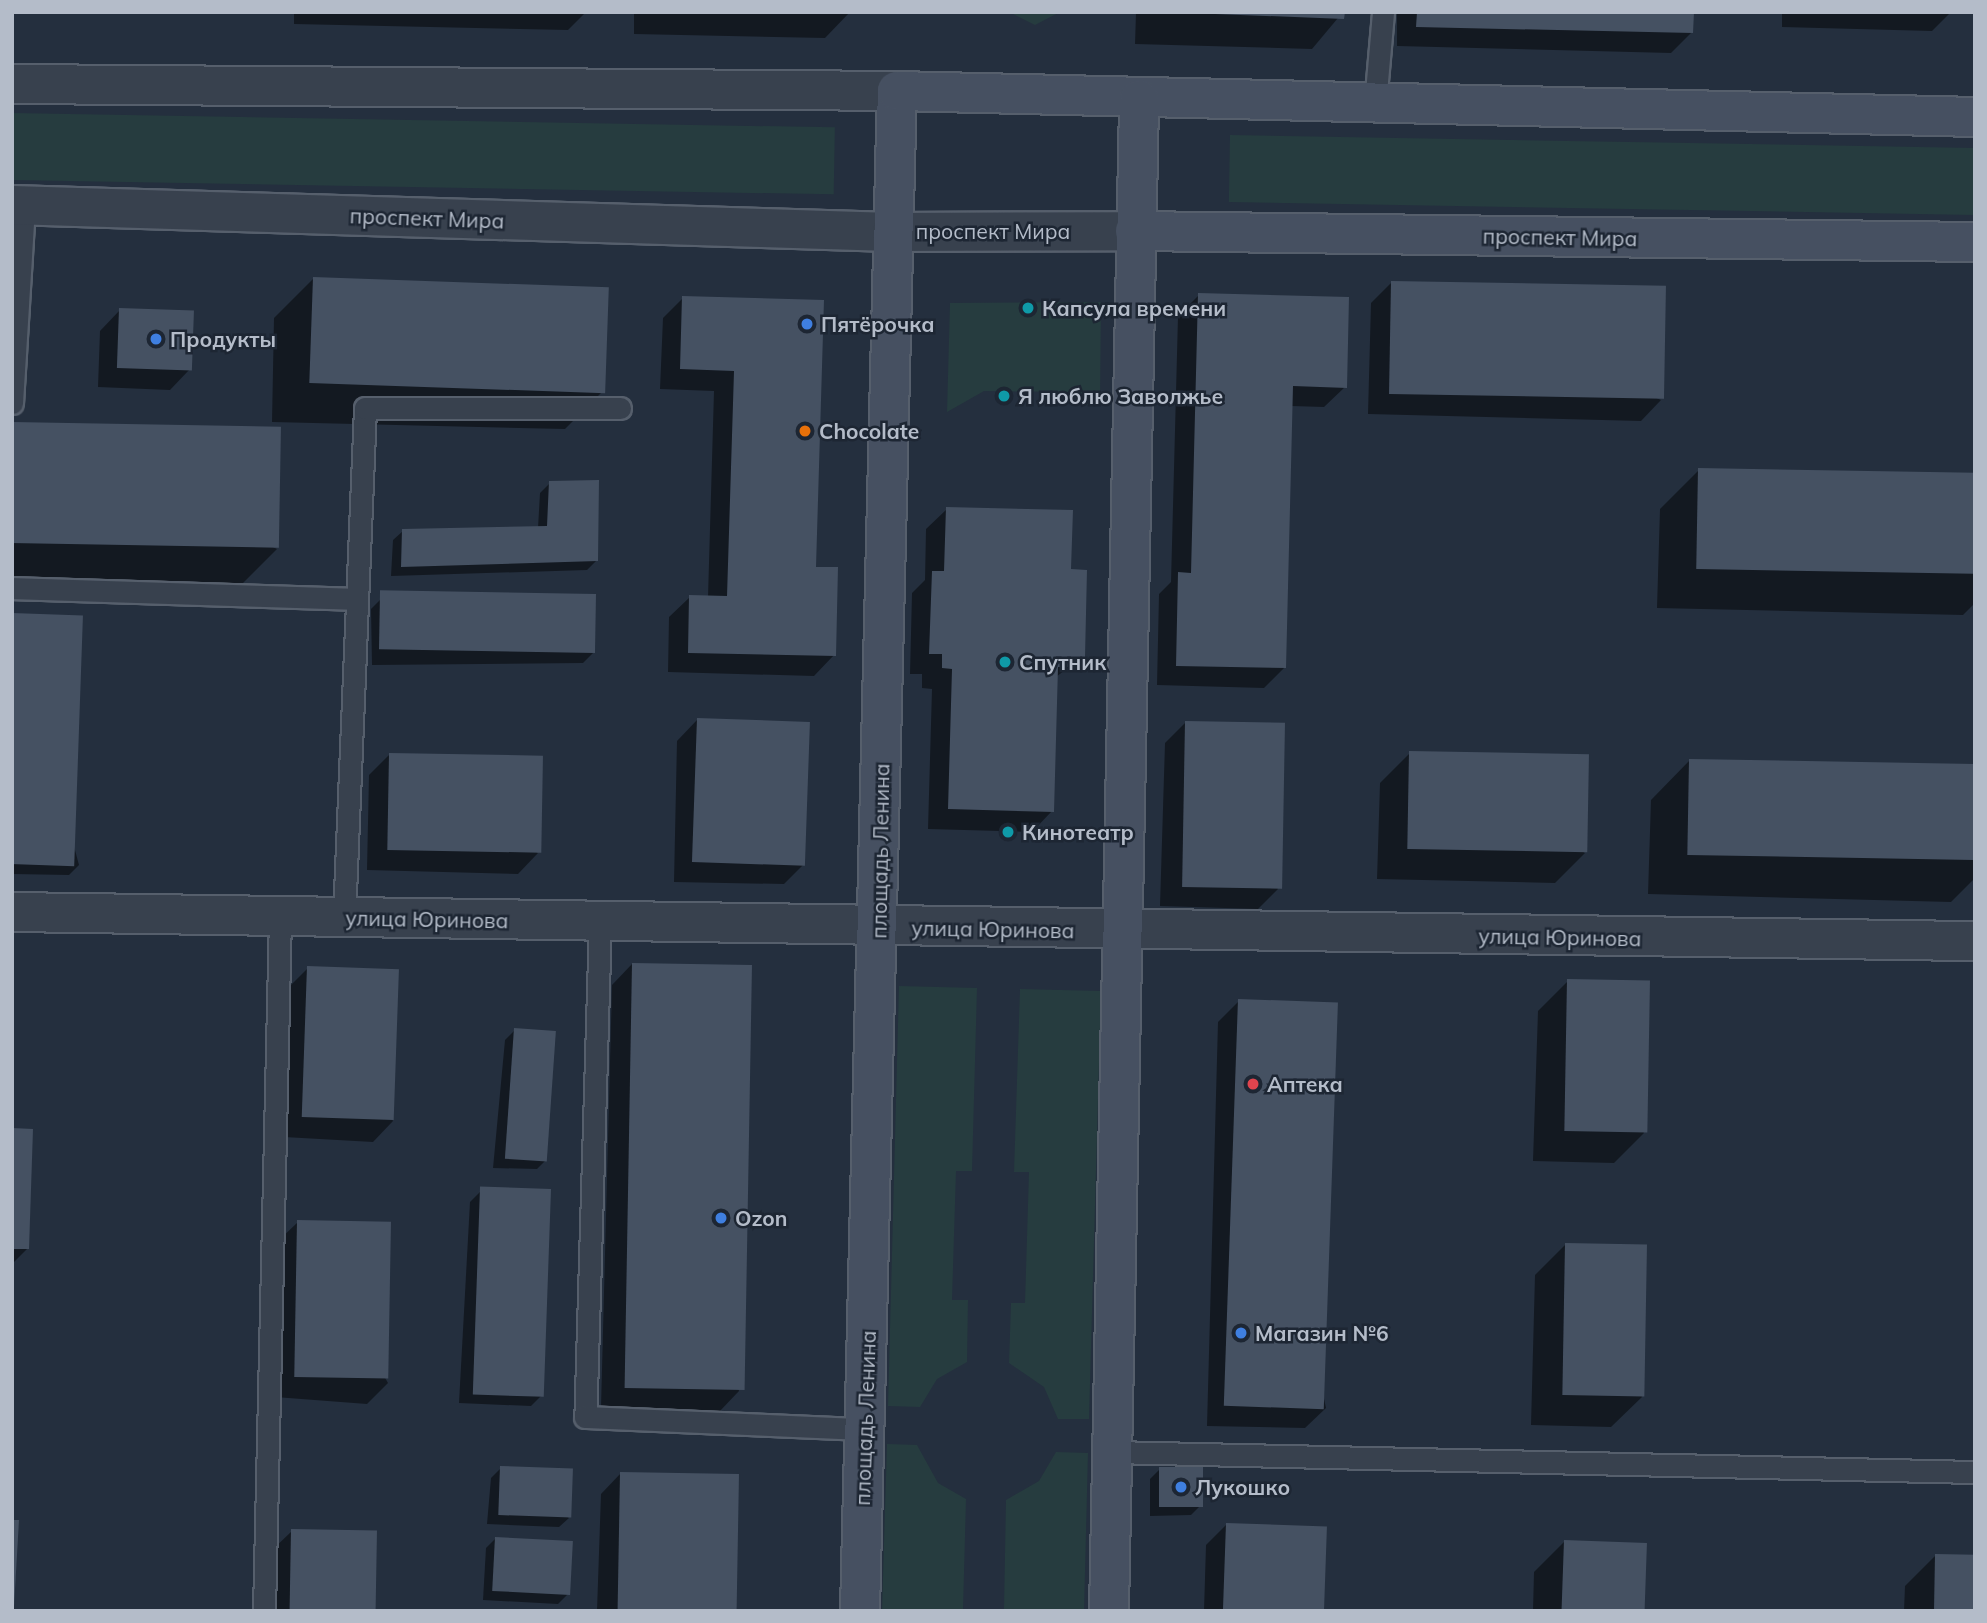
<!DOCTYPE html>
<meta charset="utf-8">
<style>
body{margin:0}
#map{position:relative;width:1987px;height:1623px;overflow:hidden;background:#242f3e;font-family:Mulish,sans-serif}
div>[style]{position:absolute}
.green>*{inset:0;background:#263c3f;transform-origin:0 0}
.shadow>*{inset:0;background:#0007}
.building>*{inset:0;background:#455162;transform-origin:0 0}
.roads{filter:drop-shadow(2px 0 #565f6c) drop-shadow(-2px 0 #565f6c) drop-shadow(0 2px #565f6c) drop-shadow(0 -2px #565f6c)}
.lane>*{height:21px;margin:-10.5px;padding:0 10.5px;transform-origin:10.5px;border-radius:10.5px;background:#38414e}
.street>*{height:38px;margin:-19px;padding:0 19px;transform-origin:19px;border-radius:19px;background:#38414e}
.secondary>*{height:38px;margin:-19px;padding:0 19px;transform-origin:19px;border-radius:19px;background:#465061}
.dots>*{width:19px;height:19px;translate:-50% -50%;box-sizing:border-box;border:4px solid #1d2633;border-radius:50%}
span{translate:-50% -50%;white-space:nowrap;text-align:center;line-height:1.15;-webkit-text-stroke:5px #1d2633;paint-order:stroke}
.street-label{font-size:21px;color:#b4bcc9}
.poi-label{font-size:21px;color:#b4bcc9;font-weight:700}
.left{translate:0 -50%;text-align:left}
.frame{position:absolute;inset:0;border:14px solid #b4bcc9;pointer-events:none}
</style>
<div id="map">
<div class="green">
<div style="clip-path:polygon(1009px 12px,1060px 12px,1035px 25px)"></div>
<div style="left:12px;top:113px;width:823px;height:67px;rotate:1deg"></div>
<div style="left:1230px;top:135px;width:745px;height:67px;rotate:1deg"></div>
<div style="clip-path:polygon(1101px 302px,1100px 404px,1083px 405px,1070px 392px,984px 391px,947px 412px,950px 303px)"></div>
<div style="clip-path:polygon(899px 986px,977px 988px,972px 1171px,956px 1171px,952px 1300px,968px 1300px,967px 1362px,937px 1379px,920px 1407px,888px 1406px)"></div>
<div style="clip-path:polygon(1020px 989px,1101px 991px,1089px 1419px,1058px 1419px,1044px 1387px,1009px 1363px,1011px 1303px,1025px 1303px,1029px 1172px,1014px 1172px)"></div>
<div style="clip-path:polygon(887px 1444px,917px 1445px,938px 1483px,966px 1499px,963px 1610px,882px 1611px)"></div>
<div style="clip-path:polygon(1056px 1452px,1088px 1453px,1084px 1611px,1004px 1609px,1006px 1500px,1039px 1481px)"></div>
</div>
<div class="shadow">
<div style="clip-path:polygon(294px 12px,586px 12px,568px 30px,294px 24px)"></div>
<div style="clip-path:polygon(634px 12px,850px 12px,825px 38px,634px 34px)"></div>
<div style="clip-path:polygon(1136px 12px,1343px 12px,1312px 49px,1135px 44px)"></div>
<div style="clip-path:polygon(1397px 12px,1692px 12px,1692px 32px,1671px 53px,1397px 46px)"></div>
<div style="clip-path:polygon(1782px 12px,1951px 12px,1932px 31px,1782px 27px)"></div>
<div style="clip-path:polygon(313px 279px,604px 390px,565px 429px,272px 422px,274px 318px)"></div>
<div style="clip-path:polygon(1391px 283px,1661px 400px,1641px 421px,1368px 414px,1371px 303px)"></div>
<div style="clip-path:polygon(1199px 295px,1345px 387px,1324px 407px,1291px 406px,1284px 668px,1264px 688px,1157px 685px,1159px 594px,1171px 582px,1178px 316px)"></div>
<div style="clip-path:polygon(683px 298px,822px 301px,815px 568px,834px 655px,814px 676px,668px 672px,669px 617px,690px 597px,708px 597px,714px 391px,660px 389px,663px 318px)"></div>
<div style="clip-path:polygon(120px 310px,190px 369px,170px 390px,98px 387px,100px 331px)"></div>
<div style="clip-path:polygon(12px 424px,277px 549px,238px 588px,12px 582px)"></div>
<div style="clip-path:polygon(1699px 470px,1975px 477px,1975px 603px,1963px 615px,1657px 608px,1660px 509px)"></div>
<div style="clip-path:polygon(550px 483px,597px 560px,587px 570px,391px 576px,393px 540px,403px 531px,538px 528px,540px 493px)"></div>
<div style="clip-path:polygon(947px 509px,1083px 656px,1056px 677px,1052px 811px,1032px 832px,928px 829px,932px 689px,922px 688px,922px 674px,910px 674px,912px 593px,925px 580px,926px 529px)"></div>
<div style="clip-path:polygon(381px 599px,593px 653px,583px 663px,372px 665px,371px 609px)"></div>
<div style="clip-path:polygon(12px 614px,79px 865px,69px 875px,12px 874px)"></div>
<div style="clip-path:polygon(697px 720px,804px 864px,784px 884px,674px 882px,677px 741px)"></div>
<div style="clip-path:polygon(1185px 723px,1278px 889px,1258px 909px,1160px 906px,1165px 743px)"></div>
<div style="clip-path:polygon(1410px 753px,1585px 853px,1555px 883px,1377px 879px,1380px 783px)"></div>
<div style="clip-path:polygon(389px 755px,538px 853px,518px 874px,367px 870px,369px 775px)"></div>
<div style="clip-path:polygon(1690px 760px,1975px 768px,1975px 878px,1951px 902px,1648px 894px,1651px 800px)"></div>
<div style="clip-path:polygon(632px 964px,739px 1391px,719px 1412px,601px 1408px,612px 985px)"></div>
<div style="clip-path:polygon(308px 968px,393px 1121px,373px 1142px,284px 1137px,288px 988px)"></div>
<div style="clip-path:polygon(1568px 981px,1644px 1133px,1614px 1163px,1533px 1161px,1538px 1011px)"></div>
<div style="clip-path:polygon(1239px 1001px,1326px 1408px,1305px 1428px,1207px 1426px,1218px 1022px)"></div>
<div style="clip-path:polygon(515px 1030px,547px 1159px,537px 1169px,493px 1168px,505px 1040px)"></div>
<div style="clip-path:polygon(12px 1130px,28px 1248px,12px 1264px)"></div>
<div style="clip-path:polygon(480px 1192px,541px 1396px,531px 1406px,459px 1403px,470px 1202px)"></div>
<div style="clip-path:polygon(298px 1222px,388px 1383px,367px 1404px,275px 1397px,277px 1242px)"></div>
<div style="clip-path:polygon(1565px 1245px,1642px 1397px,1611px 1427px,1531px 1425px,1535px 1275px)"></div>
<div style="clip-path:polygon(501px 1468px,569px 1518px,559px 1527px,487px 1524px,491px 1478px)"></div>
<div style="clip-path:polygon(1160px 1469px,1201px 1505px,1191px 1515px,1150px 1516px,1150px 1479px)"></div>
<div style="clip-path:polygon(621px 1473px,733px 1611px,597px 1611px,601px 1494px)"></div>
<div style="clip-path:polygon(1226px 1525px,1323px 1611px,1204px 1611px,1206px 1545px)"></div>
<div style="clip-path:polygon(292px 1531px,373px 1611px,269px 1611px,271px 1551px)"></div>
<div style="clip-path:polygon(496px 1538px,568px 1594px,558px 1604px,483px 1600px,486px 1548px)"></div>
<div style="clip-path:polygon(1564px 1542px,1643px 1611px,1533px 1611px,1534px 1572px)"></div>
<div style="clip-path:polygon(1935px 1556px,1975px 1611px,1904px 1611px,1905px 1586px)"></div>
</div>
<div class="building">
<div style="clip-path:polygon(1164px 12px,1345px 12px,1344px 19px)"></div>
<div style="clip-path:polygon(1417px 12px,1694px 12px,1693px 33px,1416px 27px)"></div>
<div style="left:313px;top:277px;width:296px;height:106px;rotate:2deg"></div>
<div style="left:1391px;top:281px;width:275px;height:113px;rotate:1deg"></div>
<div style="clip-path:polygon(1198px 293px,1349px 297px,1347px 388px,1293px 386px,1286px 668px,1176px 666px,1178px 572px,1191px 573px)"></div>
<div style="clip-path:polygon(682px 296px,824px 300px,816px 567px,838px 567px,836px 656px,688px 653px,689px 595px,727px 596px,734px 371px,680px 369px)"></div>
<div style="left:119px;top:308px;width:75px;height:60px;rotate:2deg"></div>
<div style="left:12px;top:422px;width:269px;height:121px;rotate:1deg"></div>
<div style="left:1698px;top:468px;width:277px;height:101px;rotate:1deg"></div>
<div style="clip-path:polygon(599px 480px,598px 561px,401px 567px,402px 529px,547px 526px,549px 481px)"></div>
<div style="clip-path:polygon(946px 507px,1073px 510px,1071px 569px,1087px 570px,1085px 657px,1068px 657px,1068px 667px,1058px 667px,1054px 812px,948px 809px,952px 669px,942px 668px,942px 654px,929px 654px,932px 571px,944px 571px)"></div>
<div style="left:596px;top:594px;width:59px;height:216px;rotate:91deg"></div>
<div style="left:12px;top:613px;width:71px;height:251px;rotate:2deg"></div>
<div style="left:697px;top:718px;width:113px;height:144px;rotate:2deg"></div>
<div style="left:1185px;top:721px;width:100px;height:166px;rotate:1deg"></div>
<div style="left:1409px;top:751px;width:180px;height:98px;rotate:1deg"></div>
<div style="left:389px;top:753px;width:154px;height:97px;rotate:1deg"></div>
<div style="left:1689px;top:759px;width:286px;height:96px;rotate:1deg"></div>
<div style="left:632px;top:963px;width:120px;height:425px;rotate:1deg"></div>
<div style="left:307px;top:966px;width:92px;height:151px;rotate:2deg"></div>
<div style="left:1567px;top:979px;width:83px;height:152px;rotate:1deg"></div>
<div style="left:1238px;top:999px;width:100px;height:407px;rotate:2deg"></div>
<div style="left:514px;top:1028px;width:42px;height:131px;rotate:4deg"></div>
<div style="clip-path:polygon(12px 1128px,33px 1129px,29px 1249px,12px 1249px)"></div>
<div style="left:551px;top:1189px;width:208px;height:71px;rotate:92deg"></div>
<div style="left:297px;top:1220px;width:94px;height:157px;rotate:1deg"></div>
<div style="left:1565px;top:1243px;width:82px;height:152px;rotate:1deg"></div>
<div style="left:500px;top:1466px;width:73px;height:49px;rotate:2deg"></div>
<div style="left:1159px;top:1467px;width:44px;height:40px"></div>
<div style="left:620px;top:1472px;width:119px;height:139px;rotate:1deg"></div>
<div style="clip-path:polygon(12px 1520px,19px 1520px,14px 1607px,12px 1607px)"></div>
<div style="left:1226px;top:1523px;width:101px;height:88px;rotate:2deg"></div>
<div style="left:291px;top:1529px;width:86px;height:82px;rotate:1deg"></div>
<div style="left:495px;top:1537px;width:78px;height:54px;rotate:3deg"></div>
<div style="left:1564px;top:1540px;width:83px;height:71px;rotate:2deg"></div>
<div style="left:1935px;top:1554px;width:40px;height:57px;rotate:1deg"></div>
</div>
<div class="roads">
<div class="lane">
<div style="left:1375px;top:104px;width:92px;rotate:-85deg"></div>
<div style="left:12px;top:403px;width:197px;rotate:-86.5deg"></div>
<div style="left:12px;top:588px;width:345px;rotate:1.8deg"></div>
<div style="left:344px;top:918px;width:510px;rotate:-87.64deg"></div>
<div style="left:365px;top:408px;width:255px"></div>
<div style="left:600px;top:922px;width:495px;rotate:91.7deg"></div>
<div style="left:585px;top:1417px;width:279px;rotate:2.5deg"></div>
<div style="left:1112px;top:1452px;width:863px;rotate:1.33deg"></div>
<div style="left:264px;top:1611px;width:694px;rotate:-88.68deg"></div>
</div>
<div class="street">
<div style="left:12px;top:84px;width:885px;rotate:0.45deg"></div>
<div style="left:12px;top:205px;width:880px;rotate:1.76deg"></div>
<div style="left:892px;top:232px;width:243px;rotate:-0.2deg"></div>
<div style="left:12px;top:912px;width:1963px;rotate:0.85deg"></div>
</div>
<div class="secondary">
<div style="left:1135px;top:231px;width:840px;rotate:0.75deg"></div>
<div style="left:860px;top:1611px;width:1520px;rotate:-88.61deg"></div>
<div style="left:897px;top:91px;width:1078px;rotate:1.38deg"></div>
<div style="left:1109px;top:1611px;width:1512px;rotate:-88.86deg"></div>
</div>
</div>
<div class="dots">
<div style="left:1028px;top:308px;background:#0f9aa8"></div>
<div style="left:807px;top:324px;background:#3f7fe0"></div>
<div style="left:156px;top:339px;background:#3f7fe0"></div>
<div style="left:1004px;top:396px;background:#0f9aa8"></div>
<div style="left:805px;top:431px;background:#e8710a"></div>
<div style="left:1005px;top:662px;background:#0f9aa8"></div>
<div style="left:1008px;top:832px;background:#0f9aa8"></div>
<div style="left:1253px;top:1084px;background:#e0444e"></div>
<div style="left:721px;top:1218px;background:#3f7fe0"></div>
<div style="left:1241px;top:1333px;background:#3f7fe0"></div>
<div style="left:1181px;top:1487px;background:#3f7fe0"></div>
</div>
<div class="street-label">
<span style="left:427px;top:218px;rotate:2deg">проспект Мира</span>
<span style="left:993px;top:231px">проспект Мира</span>
<span style="left:1560px;top:237px;rotate:1deg">проспект Мира</span>
<span style="left:880px;top:851px;rotate:-89deg">площадь Ленина</span>
<span style="left:427px;top:919px;rotate:1deg">улица Юринова</span>
<span style="left:993px;top:929px;rotate:1deg">улица Юринова</span>
<span style="left:1560px;top:937px;rotate:1deg">улица Юринова</span>
<span style="left:865px;top:1418px;rotate:-88deg">площадь Ленина</span>
</div>
<div class="poi-label">
<span class="left" style="left:1042px;top:308px">Капсула времени</span>
<span class="left" style="left:821px;top:324px">Пятёрочка</span>
<span class="left" style="left:170px;top:339px">Продукты</span>
<span class="left" style="left:1018px;top:396px">Я люблю Заволжье</span>
<span class="left" style="left:819px;top:431px">Chocolate</span>
<span class="left" style="left:1019px;top:662px">Спутник</span>
<span class="left" style="left:1022px;top:832px">Кинотеатр</span>
<span class="left" style="left:1267px;top:1084px">Аптека</span>
<span class="left" style="left:735px;top:1218px">Ozon</span>
<span class="left" style="left:1255px;top:1333px">Магазин №6</span>
<span class="left" style="left:1195px;top:1487px">Лукошко</span>
</div>
<div class="frame"></div>
</div>
